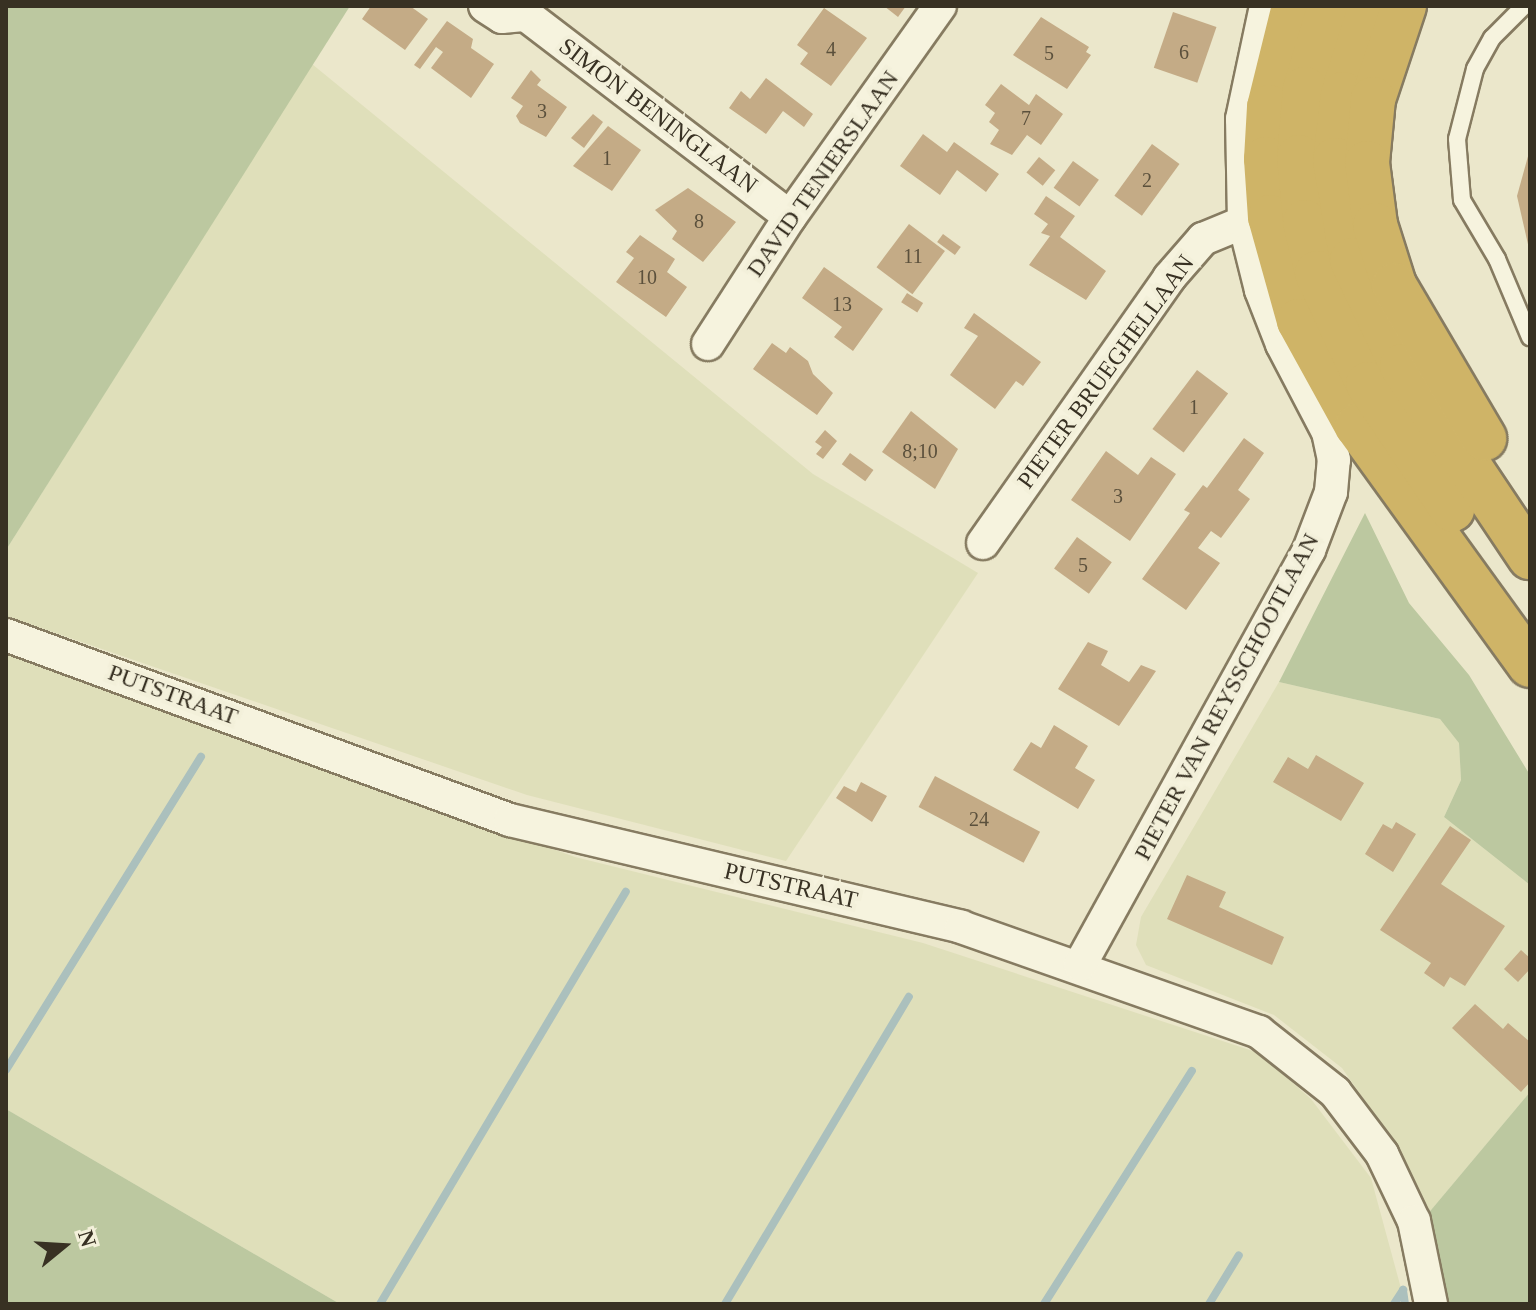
<!DOCTYPE html>
<style>
body{margin:0}
#map{position:relative;width:1536px;height:1310px;overflow:hidden;background:#ebe7cb;font-family:Georgia,serif}
div>[style]{position:absolute}
.farmland>*{inset:0;background:#dfdfba}
.green>*{inset:0;background:#bcc8a0}
.stream>*{height:8px;margin:-4px;padding:0 4px;transform-origin:4px;border-radius:4px;background:#abc0bd}
.building>*{inset:0;background:#c4ab86;transform-origin:0 0}
.roads{filter:drop-shadow(2px 0 #867b61) drop-shadow(-2px 0 #867b61) drop-shadow(0 2px #867b61) drop-shadow(0 -2px #867b61)}
.service>*{height:16px;margin:-8px;padding:0 8px;transform-origin:8px;border-radius:8px;background:#f6f3de}
.minor>*{height:32px;margin:-16px;padding:0 16px;transform-origin:16px;border-radius:16px;background:#f6f3de}
.motorway>*{height:44px;margin:-22px;padding:0 22px;transform-origin:22px;border-radius:22px;background:#cfb467}
span{translate:-50% -50%;white-space:nowrap;text-align:center;line-height:1.15;-webkit-text-stroke:8px #f3f0da;paint-order:stroke}
.number-label{font-size:20px;color:#5b503c}
.number-label span{-webkit-text-stroke-width:0}
.street-label{font-size:24px;color:#383123}
.frame{position:absolute;inset:0;border:8px solid #383123;pointer-events:none}
.north{position:absolute;left:24px;top:1206px;width:80px;height:80px;-webkit-text-stroke:6px #f3f0da;paint-order:stroke;rotate:72deg;font-size:22px;font-weight:700;line-height:32px;text-align:center;color:#383123}
.north::after{content:'';display:block;margin:auto;width:28px;height:36px;background:#383123;clip-path:polygon(50% 0,100% 100%,50% 72%,0 100%)}
</style>
<div id="map">
<div class="farmland">
<div style="clip-path:polygon(312px 64px,813px 474px,978px 573px,786px 861px,527px 795px,6px 616px,6px 550px)"></div>
<div style="clip-path:polygon(6px 651px,575px 857px,923px 943px,1259px 1053px,1311px 1099px,1371px 1178px,1402px 1292px,1394px 1304px,340px 1304px,6px 1109px)"></div>
<div style="clip-path:polygon(1279px 682px,1440px 719px,1459px 742px,1461px 780px,1444px 817px,1530px 885px,1530px 1092px,1426px 1216px,1388px 1134px,1342px 1068px,1274px 1015px,1146px 965px,1136px 945px,1141px 917px)"></div>
</div>
<div class="green">
<div style="clip-path:polygon(6px 6px,350px 6px,6px 550px)"></div>
<div style="clip-path:polygon(1365px 513px,1409px 603px,1469px 675px,1530px 775px,1530px 885px,1444px 817px,1461px 780px,1459px 743px,1440px 719px,1279px 682px)"></div>
<div style="clip-path:polygon(1530px 1092px,1530px 1304px,1447px 1304px,1426px 1216px)"></div>
<div style="clip-path:polygon(6px 1109px,340px 1304px,6px 1304px)"></div>
</div>
<div class="stream">
<div style="left:6px;top:1070px;width:369px;rotate:-58.1deg"></div>
<div style="left:380px;top:1304px;width:480px;rotate:-59.2deg"></div>
<div style="left:725px;top:1304px;width:358px;rotate:-59.1deg"></div>
<div style="left:1044px;top:1304px;width:276px;rotate:-57.6deg"></div>
<div style="left:1209px;top:1304px;width:57px;rotate:-58.5deg"></div>
<div style="left:1394px;top:1304px;width:17px;rotate:-57deg"></div>
<div style="left:1403px;top:1290px;width:14px;rotate:82deg"></div>
</div>
<div class="building">
<div style="clip-path:polygon(371px 6px,410px 6px,428px 19px,405px 50px,362px 19px)"></div>
<div style="clip-path:polygon(884px 6px,906px 6px,898px 17px)"></div>
<div style="clip-path:polygon(824px 8px,867px 38px,831px 86px,800px 64px,808px 53px,797px 45px)"></div>
<div style="left:1173px;top:12px;width:46px;height:59px;rotate:19deg"></div>
<div style="clip-path:polygon(1041px 17px,1089px 47px,1086px 52px,1091px 55px,1067px 89px,1013px 55px)"></div>
<div style="clip-path:polygon(447px 21px,473px 39px,471px 48px,494px 64px,471px 98px,431px 68px,443px 52px,436px 47px,420px 69px,414px 65px)"></div>
<div style="clip-path:polygon(531px 70px,541px 80px,537px 85px,567px 107px,546px 137px,520px 123px,516px 116px,523px 106px,511px 98px)"></div>
<div style="clip-path:polygon(766px 78px,813px 114px,804px 127px,783px 111px,766px 134px,729px 108px,741px 91px,750px 99px)"></div>
<div style="clip-path:polygon(1001px 84px,1029px 105px,1036px 94px,1063px 114px,1041px 145px,1027px 135px,1012px 155px,990px 144px,999px 130px,989px 122px,995px 113px,985px 105px)"></div>
<div style="clip-path:polygon(593px 114px,603px 122px,584px 148px,571px 138px)"></div>
<div style="clip-path:polygon(608px 126px,641px 150px,612px 191px,573px 166px)"></div>
<div style="clip-path:polygon(923px 134px,947px 152px,954px 142px,999px 174px,986px 192px,957px 170px,940px 195px,900px 166px)"></div>
<div style="left:1152px;top:144px;width:34px;height:64px;rotate:36deg"></div>
<div style="clip-path:polygon(1530px 149px,1530px 253px,1517px 196px)"></div>
<div style="left:1039px;top:157px;width:21px;height:20px;rotate:39deg"></div>
<div style="left:1073px;top:161px;width:32px;height:33px;rotate:36deg"></div>
<div style="clip-path:polygon(688px 188px,736px 222px,703px 262px,672px 239px,677px 231px,655px 210px)"></div>
<div style="clip-path:polygon(1046px 196px,1075px 216px,1060px 237px,1106px 271px,1086px 300px,1029px 265px,1050px 236px,1041px 233px,1048px 224px,1034px 214px)"></div>
<div style="left:909px;top:224px;width:45px;height:54px;rotate:37deg"></div>
<div style="left:943px;top:234px;width:22px;height:10px;rotate:36deg"></div>
<div style="clip-path:polygon(640px 235px,675px 259px,667px 272px,687px 287px,666px 317px,616px 282px,634px 258px,626px 252px)"></div>
<div style="clip-path:polygon(824px 267px,883px 309px,853px 351px,834px 337px,842px 327px,802px 298px)"></div>
<div style="left:907px;top:293px;width:19px;height:11px;rotate:32deg"></div>
<div style="clip-path:polygon(974px 313px,1041px 362px,1023px 386px,1016px 381px,995px 409px,950px 375px,978px 336px,964px 328px)"></div>
<div style="clip-path:polygon(772px 343px,786px 353px,790px 347px,808px 361px,813px 374px,833px 393px,817px 415px,753px 369px)"></div>
<div style="left:1197px;top:370px;width:39px;height:74px;rotate:37deg"></div>
<div style="clip-path:polygon(911px 411px,958px 449px,935px 489px,882px 452px)"></div>
<div style="clip-path:polygon(825px 430px,837px 441px,823px 459px,816px 454px,822px 447px,815px 442px)"></div>
<div style="clip-path:polygon(1244px 438px,1264px 453px,1238px 490px,1250px 499px,1221px 538px,1211px 531px,1198px 548px,1220px 563px,1186px 610px,1142px 579px,1190px 513px,1184px 510px,1203px 485px,1207px 488px)"></div>
<div style="clip-path:polygon(1106px 451px,1138px 475px,1151px 457px,1176px 474px,1130px 541px,1071px 500px)"></div>
<div style="left:850px;top:453px;width:29px;height:14px;rotate:36deg"></div>
<div style="left:1077px;top:537px;width:43px;height:39px;rotate:36deg"></div>
<div style="clip-path:polygon(1088px 642px,1108px 651px,1101px 665px,1129px 682px,1141px 665px,1156px 671px,1119px 726px,1058px 689px)"></div>
<div style="clip-path:polygon(1054px 725px,1088px 746px,1075px 768px,1095px 780px,1078px 809px,1013px 770px,1031px 742px,1041px 748px)"></div>
<div style="clip-path:polygon(1316px 755px,1364px 783px,1341px 821px,1273px 782px,1288px 757px,1308px 769px)"></div>
<div style="left:935px;top:776px;width:119px;height:35px;rotate:28deg"></div>
<div style="clip-path:polygon(861px 782px,887px 796px,872px 822px,836px 798px,844px 786px,856px 792px)"></div>
<div style="clip-path:polygon(1396px 822px,1416px 834px,1393px 872px,1365px 854px,1383px 824px,1392px 829px)"></div>
<div style="clip-path:polygon(1450px 826px,1471px 840px,1441px 884px,1505px 926px,1465px 986px,1450px 977px,1444px 987px,1424px 973px,1431px 963px,1380px 930px)"></div>
<div style="clip-path:polygon(1187px 875px,1226px 892px,1219px 907px,1284px 937px,1272px 965px,1167px 919px)"></div>
<div style="clip-path:polygon(1521px 950px,1530px 958px,1530px 969px,1518px 982px,1504px 969px)"></div>
<div style="clip-path:polygon(1475px 1004px,1503px 1029px,1508px 1023px,1530px 1042px,1530px 1082px,1521px 1092px,1452px 1028px)"></div>
</div>
<div class="roads">
<div class="service">
<div style="left:1524px;top:6px;width:45px;rotate:135deg"></div>
<div style="left:1492px;top:38px;width:35px;rotate:119deg"></div>
<div style="left:1475px;top:69px;width:72px;rotate:104.4deg"></div>
<div style="left:1457px;top:139px;width:61px;rotate:85.3deg"></div>
<div style="left:1462px;top:200px;width:69px;rotate:59.3deg"></div>
<div style="left:1497px;top:259px;width:85px;rotate:67.1deg"></div>
</div>
<div class="minor">
<div style="left:485px;top:6px;width:20px;rotate:33deg"></div>
<div style="left:502px;top:17px;width:24px;rotate:-5deg"></div>
<div style="left:524px;top:6px;width:9px;rotate:77deg"></div>
<div style="left:526px;top:15px;width:332px;rotate:37.4deg"></div>
<div style="left:708px;top:344px;width:151px;rotate:-57.2deg"></div>
<div style="left:790px;top:217px;width:259px;rotate:-54.6deg"></div>
<div style="left:983px;top:543px;width:324px;rotate:-54.9deg"></div>
<div style="left:1169px;top:278px;width:52px;rotate:-48.9deg"></div>
<div style="left:1203px;top:239px;width:44px;rotate:-22.5deg"></div>
<div style="left:6px;top:635px;width:537px;rotate:20.16deg"></div>
<div style="left:510px;top:820px;width:464px;rotate:13.3deg"></div>
<div style="left:961px;top:927px;width:316px;rotate:19.4deg"></div>
<div style="left:1259px;top:1032px;width:97px;rotate:38.3deg"></div>
<div style="left:1335px;top:1092px;width:78px;rotate:52.8deg"></div>
<div style="left:1382px;top:1154px;width:74px;rotate:64.5deg"></div>
<div style="left:1414px;top:1221px;width:85px;rotate:78.4deg"></div>
<div style="left:1080px;top:965px;width:474px;rotate:-61.1deg"></div>
<div style="left:1309px;top:550px;width:62px;rotate:-69.2deg"></div>
<div style="left:1331px;top:492px;width:32px;rotate:-85deg"></div>
<div style="left:1334px;top:460px;width:29px;rotate:-102deg"></div>
<div style="left:1328px;top:432px;width:99px;rotate:-117.6deg"></div>
<div style="left:1282px;top:344px;width:58px;rotate:-111.3deg"></div>
<div style="left:1261px;top:290px;width:70px;rotate:-104deg"></div>
<div style="left:1244px;top:222px;width:103px;rotate:-91.1deg"></div>
<div style="left:1242px;top:119px;width:116px;rotate:-78deg"></div>
</div>
<div class="motorway">
<div style="left:1294px;top:6px;width:104px;rotate:103.9deg"></div>
<div style="left:1269px;top:107px;width:52px;rotate:93.3deg"></div>
<div style="left:1266px;top:159px;width:58px;rotate:86.1deg"></div>
<div style="left:1270px;top:217px;width:108px;rotate:74.4deg"></div>
<div style="left:1299px;top:321px;width:120px;rotate:61.1deg"></div>
<div style="left:1357px;top:426px;width:295px;rotate:54.1deg"></div>
<div style="left:1330px;top:6px;width:87px;rotate:106.8deg"></div>
<div style="left:1305px;top:89px;width:68px;rotate:95deg"></div>
<div style="left:1299px;top:157px;width:65px;rotate:84.7deg"></div>
<div style="left:1305px;top:222px;width:52px;rotate:76.8deg"></div>
<div style="left:1317px;top:273px;width:122px;rotate:65.3deg"></div>
<div style="left:1368px;top:384px;width:151px;rotate:56.1deg"></div>
<div style="left:1371px;top:6px;width:92px;rotate:107.7deg"></div>
<div style="left:1343px;top:94px;width:66px;rotate:96.9deg"></div>
<div style="left:1335px;top:160px;width:101px;rotate:80.4deg"></div>
<div style="left:1352px;top:260px;width:117px;rotate:64.7deg"></div>
<div style="left:1402px;top:366px;width:230px;rotate:56.2deg"></div>
<div style="left:1404px;top:6px;width:98px;rotate:108.4deg"></div>
<div style="left:1373px;top:99px;width:64px;rotate:95.4deg"></div>
<div style="left:1367px;top:163px;width:63px;rotate:82.6deg"></div>
<div style="left:1375px;top:225px;width:63px;rotate:72.4deg"></div>
<div style="left:1394px;top:285px;width:178px;rotate:59.5deg"></div>
</div>
</div>
<div class="number-label">
<span style="left:831px;top:49px">4</span>
<span style="left:1184px;top:52px">6</span>
<span style="left:1049px;top:53px">5</span>
<span style="left:542px;top:111px">3</span>
<span style="left:1026px;top:118px">7</span>
<span style="left:607px;top:158px">1</span>
<span style="left:1147px;top:180px">2</span>
<span style="left:699px;top:221px">8</span>
<span style="left:913px;top:256px">11</span>
<span style="left:647px;top:277px">10</span>
<span style="left:842px;top:304px">13</span>
<span style="left:1194px;top:407px">1</span>
<span style="left:920px;top:451px">8;10</span>
<span style="left:1118px;top:496px">3</span>
<span style="left:1083px;top:565px">5</span>
<span style="left:979px;top:819px">24</span>
</div>
<div class="street-label">
<span style="left:658px;top:116px;rotate:37deg">SIMON BENINGLAAN</span>
<span style="left:823px;top:174px;rotate:-55deg">DAVID TENIERSLAAN</span>
<span style="left:1106px;top:372px;rotate:-54deg">PIETER BRUEGHELLAAN</span>
<span style="left:173px;top:695px;rotate:20deg">PUTSTRAAT</span>
<span style="left:1227px;top:697px;rotate:-62deg">PIETER VAN REYSSCHOOTLAAN</span>
<span style="left:791px;top:886px;rotate:13deg">PUTSTRAAT</span>
</div>
<div class="frame"></div>
<div class="north">N</div>
</div>
